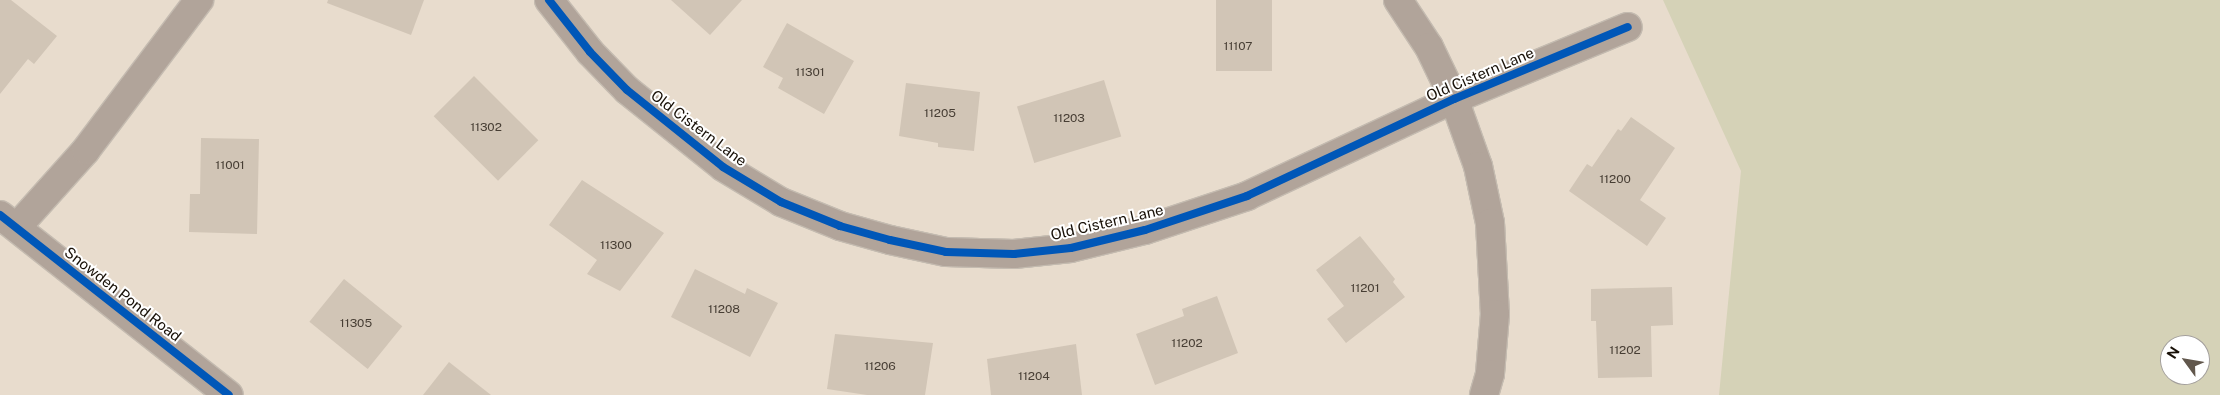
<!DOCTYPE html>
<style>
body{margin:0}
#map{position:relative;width:2220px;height:395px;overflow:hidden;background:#e8dccd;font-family:"Public Sans",sans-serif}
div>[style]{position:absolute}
.green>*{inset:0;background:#d5d2b7}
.building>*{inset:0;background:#d1c5b6;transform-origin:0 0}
.roads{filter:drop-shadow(1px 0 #c4bbb0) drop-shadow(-1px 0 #c4bbb0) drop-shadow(0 1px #c4bbb0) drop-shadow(0 -1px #c4bbb0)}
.minor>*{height:28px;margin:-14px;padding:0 14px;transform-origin:14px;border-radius:14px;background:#b1a49a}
.cycleway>*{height:8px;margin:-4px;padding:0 4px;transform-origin:4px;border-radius:4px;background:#0057b8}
span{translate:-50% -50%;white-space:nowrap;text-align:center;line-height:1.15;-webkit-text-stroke:4px #fff;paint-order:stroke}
.number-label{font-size:12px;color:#473e34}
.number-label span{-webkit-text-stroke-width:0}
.street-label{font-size:15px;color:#181007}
.north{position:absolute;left:2160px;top:335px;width:50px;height:50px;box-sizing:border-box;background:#fff;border:1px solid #a39f9c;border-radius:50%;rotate:302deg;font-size:14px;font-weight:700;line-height:20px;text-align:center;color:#181007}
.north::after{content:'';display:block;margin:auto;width:18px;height:22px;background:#61574c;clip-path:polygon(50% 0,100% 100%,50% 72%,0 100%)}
</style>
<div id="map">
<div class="green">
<div style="clip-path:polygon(evenodd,1663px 0,2220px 0,2220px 395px,1719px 395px,1741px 171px,1663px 0,2170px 345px,2200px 345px,2200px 375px,2170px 375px,2170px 345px)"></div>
</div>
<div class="building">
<div style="clip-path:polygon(0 0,11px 0,57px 36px,34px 64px,28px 59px,0 94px)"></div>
<div style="clip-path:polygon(328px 0,424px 0,411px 35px,327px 3px)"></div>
<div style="clip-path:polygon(671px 0,742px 0,710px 35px)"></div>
<div style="left:1216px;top:0;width:56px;height:71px"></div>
<div style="clip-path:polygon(787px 23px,854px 61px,824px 114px,778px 88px,783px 78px,763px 67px)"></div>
<div style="left:474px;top:76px;width:91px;height:57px;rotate:45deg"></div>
<div style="left:1104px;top:80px;width:59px;height:91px;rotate:73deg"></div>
<div style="clip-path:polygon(906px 83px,980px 92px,974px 151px,938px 147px,938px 143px,899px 136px)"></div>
<div style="clip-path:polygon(1631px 117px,1675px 148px,1640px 200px,1666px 218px,1647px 246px,1569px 191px,1587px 164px,1592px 167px,1618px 129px,1621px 131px)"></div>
<div style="clip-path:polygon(201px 138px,259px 139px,257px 234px,189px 232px,190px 194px,200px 194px)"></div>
<div style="clip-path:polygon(582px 180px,664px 233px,620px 291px,587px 274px,597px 260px,549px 225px)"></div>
<div style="clip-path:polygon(1360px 236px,1395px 279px,1393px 282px,1405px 297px,1346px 343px,1327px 319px,1344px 306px,1316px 270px)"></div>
<div style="clip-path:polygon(695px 269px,745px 294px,747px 288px,778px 303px,750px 357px,671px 317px)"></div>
<div style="left:344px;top:279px;width:75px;height:55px;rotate:39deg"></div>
<div style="clip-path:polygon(1672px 287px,1673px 325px,1651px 326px,1652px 377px,1598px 378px,1596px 321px,1591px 321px,1591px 289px)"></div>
<div style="clip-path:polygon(1217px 296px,1238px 353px,1155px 385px,1136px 334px,1184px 316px,1182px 309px)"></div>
<div style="clip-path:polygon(835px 334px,933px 343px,925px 395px,867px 395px,827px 389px)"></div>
<div style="clip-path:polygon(1076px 344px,1082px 395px,991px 395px,987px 359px)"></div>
<div style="clip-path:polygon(449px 362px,491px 395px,423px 395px)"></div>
</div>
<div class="roads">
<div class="minor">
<div style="left:549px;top:0;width:66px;rotate:51.7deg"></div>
<div style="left:590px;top:52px;width:53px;rotate:45.8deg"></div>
<div style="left:627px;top:90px;width:123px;rotate:38.7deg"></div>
<div style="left:723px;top:167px;width:68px;rotate:31.1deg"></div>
<div style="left:781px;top:202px;width:64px;rotate:22.1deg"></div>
<div style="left:840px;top:226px;width:52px;rotate:15.6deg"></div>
<div style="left:890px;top:240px;width:57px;rotate:12.1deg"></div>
<div style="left:946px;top:252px;width:68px;rotate:1.7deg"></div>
<div style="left:1014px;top:254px;width:57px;rotate:-6deg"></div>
<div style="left:1071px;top:248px;width:76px;rotate:-13.7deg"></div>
<div style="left:1145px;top:230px;width:108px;rotate:-18.4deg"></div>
<div style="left:1247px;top:196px;width:229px;rotate:-25.1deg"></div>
<div style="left:1454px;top:99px;width:188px;rotate:-22.5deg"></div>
<div style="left:1398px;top:0;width:56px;rotate:56.6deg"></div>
<div style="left:1429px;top:47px;width:58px;rotate:64.3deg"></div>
<div style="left:1454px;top:99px;width:71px;rotate:70.3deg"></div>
<div style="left:1478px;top:166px;width:58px;rotate:78.1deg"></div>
<div style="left:1490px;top:223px;width:91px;rotate:86.9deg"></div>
<div style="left:1495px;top:314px;width:60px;rotate:94.8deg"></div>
<div style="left:1490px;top:374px;width:22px;rotate:106deg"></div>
<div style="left:0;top:215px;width:291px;rotate:38.2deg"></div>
<div style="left:17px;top:227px;width:103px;rotate:-48.1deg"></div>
<div style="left:86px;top:150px;width:188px;rotate:-53deg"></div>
</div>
</div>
<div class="cycleway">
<div style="left:549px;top:0;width:66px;rotate:51.7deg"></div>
<div style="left:590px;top:52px;width:53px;rotate:45.8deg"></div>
<div style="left:627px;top:90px;width:123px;rotate:38.7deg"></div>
<div style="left:723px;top:167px;width:68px;rotate:31.1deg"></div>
<div style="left:781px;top:202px;width:64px;rotate:22.1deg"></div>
<div style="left:840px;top:226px;width:52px;rotate:15.6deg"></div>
<div style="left:890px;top:240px;width:57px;rotate:12.1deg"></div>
<div style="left:946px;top:252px;width:68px;rotate:1.7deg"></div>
<div style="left:1014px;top:254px;width:57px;rotate:-6deg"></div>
<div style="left:1071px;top:248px;width:76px;rotate:-13.7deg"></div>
<div style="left:1145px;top:230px;width:108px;rotate:-18.4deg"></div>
<div style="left:1247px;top:196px;width:229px;rotate:-25.1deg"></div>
<div style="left:1454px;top:99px;width:188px;rotate:-22.5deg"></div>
<div style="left:0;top:215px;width:291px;rotate:38.2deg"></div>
</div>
<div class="number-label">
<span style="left:1238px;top:47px">11107</span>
<span style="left:810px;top:73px">11301</span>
<span style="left:940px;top:114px">11205</span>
<span style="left:1069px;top:119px">11203</span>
<span style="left:486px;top:128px">11302</span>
<span style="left:230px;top:166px">11001</span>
<span style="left:1615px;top:180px">11200</span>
<span style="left:616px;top:246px">11300</span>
<span style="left:1365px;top:289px">11201</span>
<span style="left:724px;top:310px">11208</span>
<span style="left:356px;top:324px">11305</span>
<span style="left:1187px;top:344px">11202</span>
<span style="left:1625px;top:351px">11202</span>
<span style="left:880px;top:367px">11206</span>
<span style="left:1034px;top:377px">11204</span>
</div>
<div class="street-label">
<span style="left:1480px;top:74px;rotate:-23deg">Old Cistern Lane</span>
<span style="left:699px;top:128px;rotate:37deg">Old Cistern Lane</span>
<span style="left:1107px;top:222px;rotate:-13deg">Old Cistern Lane</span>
<span style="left:123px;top:294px;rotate:38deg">Snowden Pond Road</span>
</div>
<div class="north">N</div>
</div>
